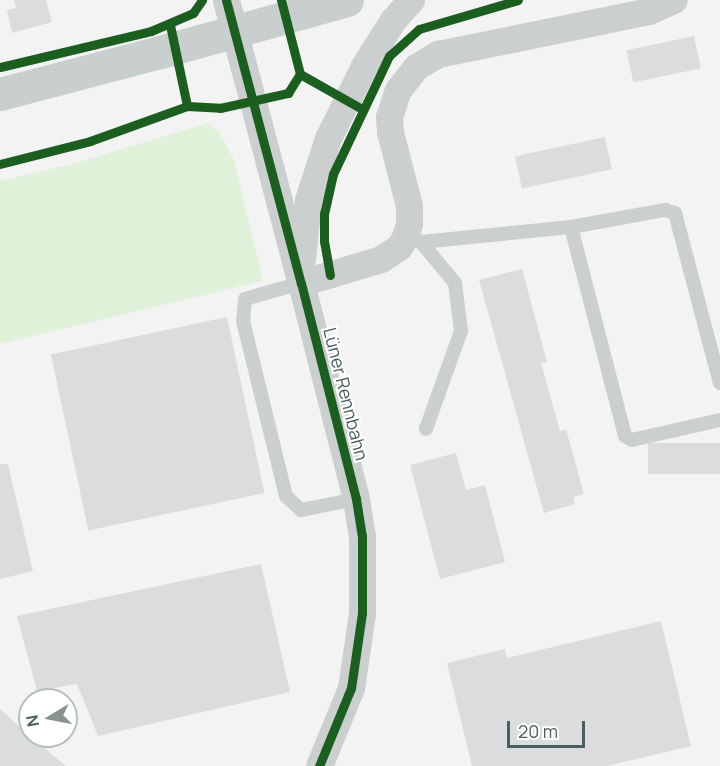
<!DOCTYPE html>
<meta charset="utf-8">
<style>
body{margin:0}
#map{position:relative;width:720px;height:766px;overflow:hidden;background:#f4f3f4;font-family:Manrope,sans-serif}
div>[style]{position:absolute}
.green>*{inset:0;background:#e0f1da}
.building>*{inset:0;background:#dbdcdd;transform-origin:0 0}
.service>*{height:14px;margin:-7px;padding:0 7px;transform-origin:7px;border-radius:7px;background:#cbcfcf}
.minor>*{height:27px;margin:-13.5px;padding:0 13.5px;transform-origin:13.5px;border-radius:13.5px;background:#cbcfcf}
.primary>*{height:33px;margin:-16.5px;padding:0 16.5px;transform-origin:16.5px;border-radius:16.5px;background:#c9cece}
.cycleway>*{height:9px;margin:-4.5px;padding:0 4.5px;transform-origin:4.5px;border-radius:4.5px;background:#1b5e20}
span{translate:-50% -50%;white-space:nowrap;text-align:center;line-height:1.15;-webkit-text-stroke:4.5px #fff;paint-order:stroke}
.street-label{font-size:18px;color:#4b5f5c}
.north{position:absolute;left:18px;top:688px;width:60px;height:60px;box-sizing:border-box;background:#fff;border:2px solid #b7bfbe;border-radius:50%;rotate:260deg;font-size:16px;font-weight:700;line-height:24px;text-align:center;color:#4b5f5c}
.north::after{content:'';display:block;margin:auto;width:21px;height:27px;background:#869391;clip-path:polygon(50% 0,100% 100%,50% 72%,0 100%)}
.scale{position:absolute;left:507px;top:721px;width:78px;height:27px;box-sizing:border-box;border:3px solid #4b5f5c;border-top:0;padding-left:8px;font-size:18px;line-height:21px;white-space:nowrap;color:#4b5f5c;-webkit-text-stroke:4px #fff;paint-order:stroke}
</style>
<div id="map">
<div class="green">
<div style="clip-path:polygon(208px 123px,220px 133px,234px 160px,263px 281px,0 344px,0 181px,72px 164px)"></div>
</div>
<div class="building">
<div style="clip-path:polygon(14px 0,46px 0,52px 22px,12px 33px,7px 10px,16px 8px)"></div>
<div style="left:694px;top:36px;width:33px;height:69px;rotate:78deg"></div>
<div style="left:605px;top:137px;width:33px;height:92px;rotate:78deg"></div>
<div style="clip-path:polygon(522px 269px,547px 362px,541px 363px,560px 431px,566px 429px,584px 494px,573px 497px,575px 504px,544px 513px,479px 280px)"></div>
<div style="left:227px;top:317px;width:180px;height:180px;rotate:78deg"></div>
<div style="left:720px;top:443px;width:31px;height:72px;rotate:90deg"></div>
<div style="clip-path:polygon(456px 453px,466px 490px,485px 485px,505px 562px,440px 579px,410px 465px)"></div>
<div style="clip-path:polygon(0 464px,8px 464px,33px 571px,0 579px)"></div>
<div style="clip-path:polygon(261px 564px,290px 692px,98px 736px,77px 684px,37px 691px,17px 616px)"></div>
<div style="clip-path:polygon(661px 621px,691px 746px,607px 766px,472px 766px,447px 663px,505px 649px,507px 658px)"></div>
<div style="clip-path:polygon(0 709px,30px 736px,66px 766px,0 766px)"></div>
</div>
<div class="service">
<div style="left:571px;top:227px;width:216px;rotate:75.5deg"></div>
<div style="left:625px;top:436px;width:8px;rotate:30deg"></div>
<div style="left:632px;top:440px;width:90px;rotate:-12.8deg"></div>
<div style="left:405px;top:237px;width:17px;rotate:17deg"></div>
<div style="left:421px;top:242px;width:151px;rotate:-5.7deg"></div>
<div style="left:571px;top:227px;width:96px;rotate:-10.3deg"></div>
<div style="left:665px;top:210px;width:10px;rotate:17deg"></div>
<div style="left:675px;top:213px;width:176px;rotate:75.2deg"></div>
<div style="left:421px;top:242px;width:53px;rotate:50.3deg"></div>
<div style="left:455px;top:283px;width:48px;rotate:82.9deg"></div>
<div style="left:461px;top:331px;width:104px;rotate:109.7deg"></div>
<div style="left:301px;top:283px;width:58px;rotate:164.1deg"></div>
<div style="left:245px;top:299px;width:22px;rotate:95deg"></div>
<div style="left:243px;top:321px;width:180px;rotate:76.2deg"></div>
<div style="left:286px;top:496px;width:21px;rotate:43deg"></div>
<div style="left:301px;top:510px;width:56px;rotate:-11.3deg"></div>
</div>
<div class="minor">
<div style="left:226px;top:0;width:293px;rotate:75.2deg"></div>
<div style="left:301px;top:283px;width:223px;rotate:75.7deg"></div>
<div style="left:356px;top:499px;width:37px;rotate:81deg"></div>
<div style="left:362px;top:536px;width:77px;rotate:90deg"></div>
<div style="left:362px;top:613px;width:76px;rotate:98.3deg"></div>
<div style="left:351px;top:688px;width:84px;rotate:112.3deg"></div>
<div style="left:302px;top:260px;width:60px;rotate:-84.3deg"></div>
<div style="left:308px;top:200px;width:65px;rotate:-72.1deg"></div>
<div style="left:328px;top:138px;width:80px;rotate:-63.4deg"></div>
<div style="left:364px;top:66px;width:54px;rotate:-57.8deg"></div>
<div style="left:393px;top:20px;width:27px;rotate:-48deg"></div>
<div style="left:301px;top:283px;width:84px;rotate:-16.7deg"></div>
<div style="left:381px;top:259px;width:22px;rotate:-34deg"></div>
<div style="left:399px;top:247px;width:12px;rotate:-59deg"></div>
<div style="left:405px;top:237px;width:14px;rotate:-73deg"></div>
<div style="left:409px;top:224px;width:18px;rotate:-90deg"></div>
<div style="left:409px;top:206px;width:76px;rotate:-104.4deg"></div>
<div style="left:390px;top:132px;width:15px;rotate:-94deg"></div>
<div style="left:389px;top:117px;width:28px;rotate:-72deg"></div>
<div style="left:398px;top:90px;width:29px;rotate:-52deg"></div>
<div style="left:416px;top:67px;width:26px;rotate:-31deg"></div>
<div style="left:438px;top:54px;width:215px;rotate:-11.5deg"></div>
<div style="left:649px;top:11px;width:27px;rotate:-24deg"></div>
</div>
<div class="primary">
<div style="left:0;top:94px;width:165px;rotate:-14.7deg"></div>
<div style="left:160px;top:52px;width:194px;rotate:-15.5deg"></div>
</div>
<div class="cycleway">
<div style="left:226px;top:0;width:293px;rotate:75.2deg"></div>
<div style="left:301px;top:283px;width:223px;rotate:75.7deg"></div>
<div style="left:356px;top:499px;width:37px;rotate:81deg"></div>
<div style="left:362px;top:536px;width:77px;rotate:90deg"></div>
<div style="left:362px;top:613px;width:76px;rotate:98.3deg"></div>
<div style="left:351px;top:688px;width:84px;rotate:112.3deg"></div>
<div style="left:281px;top:0;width:76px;rotate:75.6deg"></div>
<div style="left:300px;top:74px;width:71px;rotate:29.4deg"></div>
<div style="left:170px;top:25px;width:83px;rotate:78.1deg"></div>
<div style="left:0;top:67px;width:155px;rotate:-13.4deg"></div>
<div style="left:151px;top:31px;width:46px;rotate:-23.2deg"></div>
<div style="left:193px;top:13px;width:16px;rotate:-55deg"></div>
<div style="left:0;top:164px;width:93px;rotate:-14.3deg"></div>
<div style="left:90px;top:141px;width:103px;rotate:-19.8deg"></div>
<div style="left:187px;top:106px;width:33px;rotate:3deg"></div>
<div style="left:220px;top:108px;width:70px;rotate:-12.4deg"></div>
<div style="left:288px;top:93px;width:22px;rotate:-58deg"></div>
<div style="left:330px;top:275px;width:35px;rotate:-100deg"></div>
<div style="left:324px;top:241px;width:27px;rotate:-90deg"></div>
<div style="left:324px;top:214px;width:41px;rotate:-77.3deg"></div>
<div style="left:333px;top:174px;width:131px;rotate:-64.6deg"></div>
<div style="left:389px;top:56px;width:40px;rotate:-42deg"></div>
<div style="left:419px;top:29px;width:103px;rotate:-16.3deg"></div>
</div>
<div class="street-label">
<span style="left:346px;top:394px;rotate:76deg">Lüner Rennbahn</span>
</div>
<div class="north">N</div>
<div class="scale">20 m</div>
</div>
